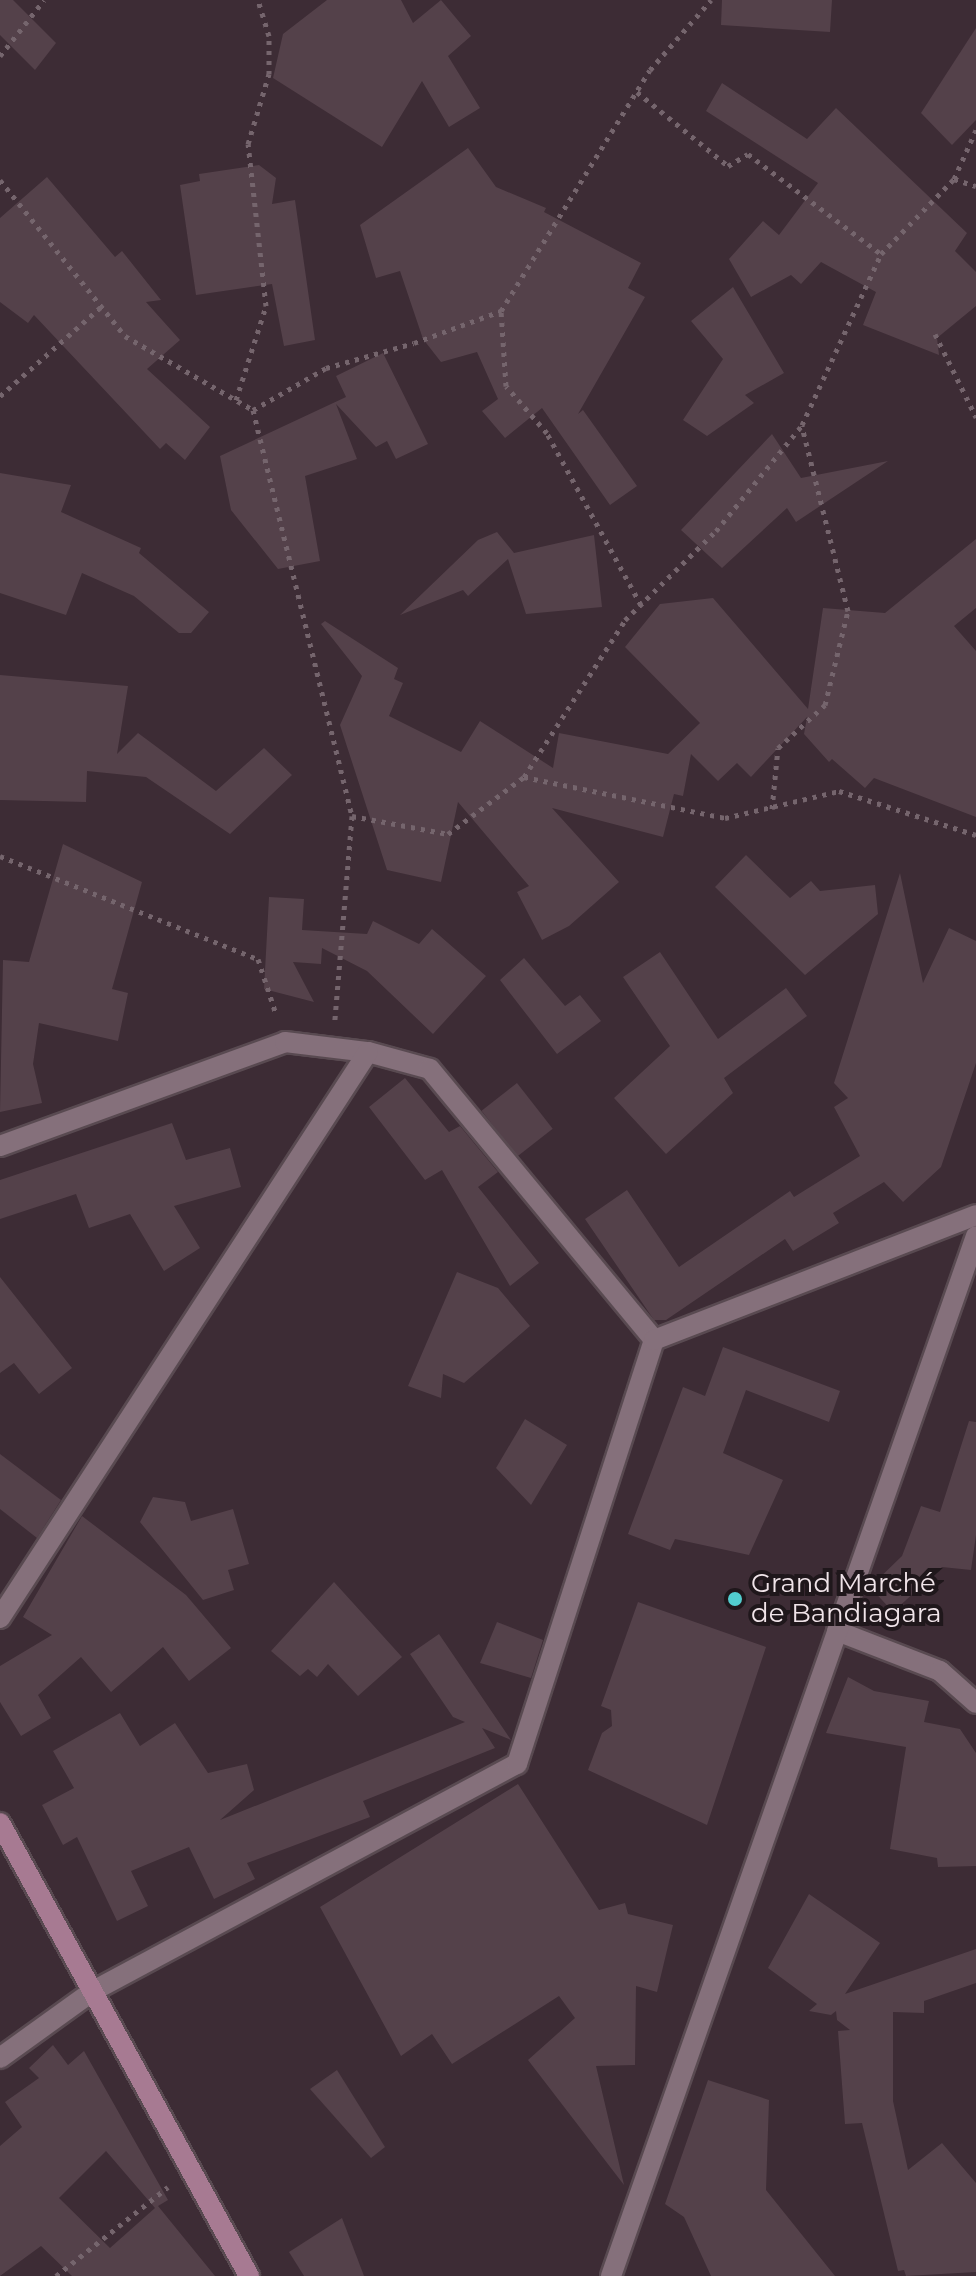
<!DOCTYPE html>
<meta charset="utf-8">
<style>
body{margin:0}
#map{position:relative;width:976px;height:2276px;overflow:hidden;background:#3d2c35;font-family:Montserrat,sans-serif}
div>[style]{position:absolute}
.building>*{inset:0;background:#54414a;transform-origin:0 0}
.path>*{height:5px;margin-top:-2.5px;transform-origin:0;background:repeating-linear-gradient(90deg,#75656d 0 4px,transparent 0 10px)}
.roads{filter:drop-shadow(2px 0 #594a51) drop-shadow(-2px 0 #594a51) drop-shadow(0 2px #594a51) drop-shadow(0 -2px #594a51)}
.street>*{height:20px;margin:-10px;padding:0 10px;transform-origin:10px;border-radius:10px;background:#85707b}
.secondary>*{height:20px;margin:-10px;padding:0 10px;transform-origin:10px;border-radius:10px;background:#a77a92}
.dots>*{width:22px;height:22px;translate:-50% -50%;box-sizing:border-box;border:4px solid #1f171b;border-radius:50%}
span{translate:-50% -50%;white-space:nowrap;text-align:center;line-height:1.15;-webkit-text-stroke:8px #1f171b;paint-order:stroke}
.poi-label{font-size:26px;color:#f0e4e9}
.left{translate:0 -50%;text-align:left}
</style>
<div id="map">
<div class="building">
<div style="clip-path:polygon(0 0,13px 0,56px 43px,35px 70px,0 35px)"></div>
<div style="clip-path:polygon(327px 0,401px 0,413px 23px,441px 0,471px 36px,448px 56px,480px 108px,449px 127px,422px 81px,382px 147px,273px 78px,283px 34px)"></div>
<div style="clip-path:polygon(722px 0,832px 0,830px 32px,721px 25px)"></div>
<div style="clip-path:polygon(976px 28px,976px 120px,952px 145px,921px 113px)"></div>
<div style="clip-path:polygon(722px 83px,807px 139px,836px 108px,967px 233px,955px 251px,976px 272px,976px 306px,937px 338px,939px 355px,863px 325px,876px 292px,821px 262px,801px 284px,791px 275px,751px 297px,729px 259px,763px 221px,779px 235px,818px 183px,706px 111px)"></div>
<div style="clip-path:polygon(468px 148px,496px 187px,546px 208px,544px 212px,641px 263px,628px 288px,645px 297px,578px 414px,583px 410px,637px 486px,610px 505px,542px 408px,505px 438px,482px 411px,498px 399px,477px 352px,441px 362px,423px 339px,400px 271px,376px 278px,360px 225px)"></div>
<div style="clip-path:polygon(259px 165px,276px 178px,272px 204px,295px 200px,315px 340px,284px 346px,272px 284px,196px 295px,180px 185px,200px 181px,199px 174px)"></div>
<div style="clip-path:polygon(47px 177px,115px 257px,122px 251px,161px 300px,146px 302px,180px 340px,147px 369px,210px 427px,185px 460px,166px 443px,160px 449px,34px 315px,28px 323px,0 302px,0 218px)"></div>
<div style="clip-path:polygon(733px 287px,784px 373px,745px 395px,754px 403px,707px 436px,683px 420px,723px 359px,691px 321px)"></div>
<div style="clip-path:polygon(383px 353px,428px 444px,396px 459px,387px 441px,376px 447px,336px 404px,357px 459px,305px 476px,320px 561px,278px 569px,231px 510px,220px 456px,346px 397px,336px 376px)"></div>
<div style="clip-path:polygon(772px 434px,801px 478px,888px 461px,796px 522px,787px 508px,722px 568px,681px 530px)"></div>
<div style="clip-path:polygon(0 473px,71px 485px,61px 512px,141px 548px,139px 553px,209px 612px,191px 633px,179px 633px,134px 596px,82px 573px,66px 615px,0 593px)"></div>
<div style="clip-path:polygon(497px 532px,514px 553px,594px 535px,602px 607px,526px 614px,508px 559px,468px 596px,463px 590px,400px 615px,478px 540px)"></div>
<div style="clip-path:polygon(976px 539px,976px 608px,954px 626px,976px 651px,976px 817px,874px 778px,865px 788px,832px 759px,829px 762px,804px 734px,807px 717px,751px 777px,737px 763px,718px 781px,691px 754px,683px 796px,674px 794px,663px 837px,552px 808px,619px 882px,569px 926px,542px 940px,517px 892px,529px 886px,458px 802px,441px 882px,387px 870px,340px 725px,362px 676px,321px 624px,325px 621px,398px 668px,394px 679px,403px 683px,389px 716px,461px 752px,480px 721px,553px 768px,559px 733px,668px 754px,700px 723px,625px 647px,660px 604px,713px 598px,808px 709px,823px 608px,885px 613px)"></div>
<div style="clip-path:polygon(0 675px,128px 686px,117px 754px,138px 733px,216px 791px,264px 748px,292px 775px,230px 834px,146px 777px,87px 771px,86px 802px,0 800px)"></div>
<div style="clip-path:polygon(63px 844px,142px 882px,112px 989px,128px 993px,118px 1041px,39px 1023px,33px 1064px,42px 1103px,0 1112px,3px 960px,29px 962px)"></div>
<div style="clip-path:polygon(746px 855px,790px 898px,811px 881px,820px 891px,875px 885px,878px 914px,805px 975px,715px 887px)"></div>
<div style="clip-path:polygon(900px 873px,923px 983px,949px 928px,976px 941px,976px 1063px,941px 1167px,903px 1202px,884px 1182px,833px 1213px,839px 1223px,793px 1251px,785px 1239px,666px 1320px,654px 1320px,585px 1219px,627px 1190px,679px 1267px,790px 1191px,794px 1197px,860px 1156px,834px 1107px,848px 1098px,834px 1083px)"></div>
<div style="clip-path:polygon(269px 897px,304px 899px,302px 930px,367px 934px,373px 921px,419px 944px,432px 929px,486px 976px,433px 1034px,367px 971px,322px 948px,321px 964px,293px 962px,314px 1002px,264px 989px)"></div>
<div style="clip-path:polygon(660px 952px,718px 1039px,786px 988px,807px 1016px,724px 1078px,733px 1093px,666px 1154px,614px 1098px,670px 1046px,623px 977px)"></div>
<div style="clip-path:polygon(524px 958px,565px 1006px,580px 995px,601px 1021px,557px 1054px,500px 980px)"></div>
<div style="clip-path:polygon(405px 1078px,449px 1132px,460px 1126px,498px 1172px,478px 1187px,539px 1263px,510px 1286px,442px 1170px,425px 1180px,369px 1107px)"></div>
<div style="left:517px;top:1083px;width:58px;height:45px;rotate:52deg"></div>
<div style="clip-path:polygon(172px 1123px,186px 1160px,230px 1148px,241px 1187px,174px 1206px,200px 1248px,164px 1271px,130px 1214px,89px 1228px,76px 1194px,0 1219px,0 1180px)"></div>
<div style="clip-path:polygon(457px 1272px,498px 1288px,530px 1326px,464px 1383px,443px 1374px,441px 1398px,408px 1386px)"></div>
<div style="clip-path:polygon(0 1277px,72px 1368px,39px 1394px,14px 1363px,0 1373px)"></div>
<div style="clip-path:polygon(723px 1347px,840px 1391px,829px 1422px,746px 1390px,723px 1453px,783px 1480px,749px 1555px,675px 1539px,670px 1550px,628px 1534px,683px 1387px,705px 1396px)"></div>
<div style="clip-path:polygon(525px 1419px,567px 1445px,531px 1505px,496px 1468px)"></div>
<div style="clip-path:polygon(969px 1421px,976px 1422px,976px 1535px,971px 1570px,942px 1567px,893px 1612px,870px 1587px,902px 1556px,921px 1506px,940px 1512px)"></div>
<div style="clip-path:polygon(0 1454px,61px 1500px,37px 1538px,0 1509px)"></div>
<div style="clip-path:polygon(153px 1497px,185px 1502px,191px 1521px,233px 1509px,249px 1564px,228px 1570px,234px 1590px,203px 1600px,140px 1522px)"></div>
<div style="clip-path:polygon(82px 1516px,186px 1595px,231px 1648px,189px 1681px,163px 1647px,111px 1692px,81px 1657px,38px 1695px,51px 1718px,21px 1736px,0 1702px,0 1666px,52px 1635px,23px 1617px)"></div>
<div style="clip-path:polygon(334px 1582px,402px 1657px,358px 1696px,328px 1664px,317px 1677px,308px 1669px,300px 1676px,271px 1651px)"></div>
<div style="clip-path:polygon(638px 1602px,766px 1647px,707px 1825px,588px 1770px,602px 1733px,612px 1726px,611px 1710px,601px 1706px)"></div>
<div style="clip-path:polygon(497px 1622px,543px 1640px,531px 1678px,480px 1663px)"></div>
<div style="clip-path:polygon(439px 1634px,511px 1740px,482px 1728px,495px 1748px,363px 1801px,370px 1817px,247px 1863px,255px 1879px,214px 1899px,189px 1847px,131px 1871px,148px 1906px,117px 1921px,77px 1837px,63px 1845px,42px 1805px,74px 1788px,53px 1751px,120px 1713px,140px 1746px,175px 1723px,208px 1773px,247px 1764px,254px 1790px,220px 1820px,465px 1722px,453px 1717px,410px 1654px)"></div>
<div style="clip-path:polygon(848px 1677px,874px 1691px,929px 1701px,924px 1722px,960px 1729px,976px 1753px,976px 1866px,938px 1867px,937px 1858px,890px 1849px,906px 1747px,826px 1733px)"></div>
<div style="clip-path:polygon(518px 1784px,599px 1910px,625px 1903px,628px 1914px,673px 1925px,657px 1992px,636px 1986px,635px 2065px,596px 2066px,624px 2185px,528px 2060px,575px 2018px,559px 1996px,452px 2064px,432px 2034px,401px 2056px,320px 1907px)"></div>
<div style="clip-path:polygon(809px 1894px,880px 1943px,845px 1994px,976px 1949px,976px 1983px,924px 2001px,924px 2013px,893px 2012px,893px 2101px,908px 2170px,942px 2143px,976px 2183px,976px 2272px,906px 2276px,904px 2270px,898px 2271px,862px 2123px,845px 2124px,838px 2031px,850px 2030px,837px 2020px,836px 2011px,831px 2015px,809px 2011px,817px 2004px,768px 1968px)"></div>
<div style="clip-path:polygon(evenodd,53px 2045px,68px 2065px,84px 2051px,168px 2200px,158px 2206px,215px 2276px,72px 2276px,41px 2246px,0 2276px,0 2146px,22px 2127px,5px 2102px,39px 2078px,29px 2068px,53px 2045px,106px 2151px,155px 2208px,110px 2248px,59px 2198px,106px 2151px)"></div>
<div style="clip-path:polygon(337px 2070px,385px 2147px,371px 2158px,310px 2089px)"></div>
<div style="clip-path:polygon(708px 2080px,769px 2100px,766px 2190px,835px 2276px,711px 2276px,684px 2217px,665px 2204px)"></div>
<div style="clip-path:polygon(342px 2218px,364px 2276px,304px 2276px,289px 2252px)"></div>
</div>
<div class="path">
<div style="left:0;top:56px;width:71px;rotate:-51.8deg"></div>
<div style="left:637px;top:92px;width:117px;rotate:39.1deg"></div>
<div style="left:728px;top:166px;width:23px;rotate:-31deg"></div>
<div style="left:748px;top:154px;width:166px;rotate:36.9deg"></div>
<div style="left:954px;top:179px;width:23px;rotate:18deg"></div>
<div style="left:0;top:180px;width:200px;rotate:51.3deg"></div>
<div style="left:125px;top:336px;width:148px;rotate:30deg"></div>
<div style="left:253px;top:410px;width:418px;rotate:76.3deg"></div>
<div style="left:352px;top:816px;width:205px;rotate:94.8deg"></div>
<div style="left:935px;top:334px;width:93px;rotate:63.7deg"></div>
<div style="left:0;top:396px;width:135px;rotate:-41.4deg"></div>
<div style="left:236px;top:400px;width:99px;rotate:-72.3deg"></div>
<div style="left:266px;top:306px;width:163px;rotate:-96.3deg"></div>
<div style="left:248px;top:144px;width:73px;rotate:-73.3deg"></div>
<div style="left:269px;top:74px;width:38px;rotate:-90deg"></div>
<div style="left:269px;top:36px;width:38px;rotate:-107deg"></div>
<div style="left:253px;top:410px;width:84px;rotate:-29.9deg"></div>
<div style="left:326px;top:368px;width:91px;rotate:-15.9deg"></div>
<div style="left:414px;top:343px;width:93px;rotate:-20.2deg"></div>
<div style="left:641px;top:605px;width:196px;rotate:-118.7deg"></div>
<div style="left:547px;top:433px;width:62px;rotate:-131.1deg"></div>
<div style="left:506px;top:386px;width:75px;rotate:-93.8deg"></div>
<div style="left:501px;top:311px;width:283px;rotate:-58.3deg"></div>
<div style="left:650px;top:70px;width:93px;rotate:-48.9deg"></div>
<div style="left:524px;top:777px;width:205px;rotate:11.5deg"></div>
<div style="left:725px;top:818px;width:117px;rotate:-13.3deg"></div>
<div style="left:839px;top:791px;width:144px;rotate:17.8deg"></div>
<div style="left:772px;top:809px;width:61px;rotate:-84.4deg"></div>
<div style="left:778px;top:748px;width:64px;rotate:-42.5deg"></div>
<div style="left:825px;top:705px;width:97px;rotate:-76.3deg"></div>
<div style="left:848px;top:611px;width:191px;rotate:-104deg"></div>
<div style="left:352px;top:816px;width:98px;rotate:10.6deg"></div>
<div style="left:448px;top:834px;width:95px;rotate:-36.9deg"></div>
<div style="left:524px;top:777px;width:187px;rotate:-57.2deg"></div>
<div style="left:625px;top:620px;width:127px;rotate:-44.4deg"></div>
<div style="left:716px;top:531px;width:136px;rotate:-50.9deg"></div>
<div style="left:802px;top:425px;width:188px;rotate:-65.2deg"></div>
<div style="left:881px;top:254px;width:105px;rotate:-45.8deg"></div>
<div style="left:954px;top:179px;width:54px;rotate:-65.8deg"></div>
<div style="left:0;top:856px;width:278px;rotate:21.8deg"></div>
<div style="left:258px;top:959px;width:58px;rotate:71.9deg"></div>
<div style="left:56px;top:2276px;width:143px;rotate:-38.5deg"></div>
</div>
<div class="roads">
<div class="street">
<div style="left:0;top:1146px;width:303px;rotate:-20deg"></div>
<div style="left:285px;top:1042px;width:84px;rotate:6.9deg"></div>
<div style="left:368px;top:1052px;width:64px;rotate:15.3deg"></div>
<div style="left:430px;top:1069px;width:352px;rotate:50.4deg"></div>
<div style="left:0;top:1618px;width:675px;rotate:-56.97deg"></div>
<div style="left:837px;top:1631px;width:110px;rotate:21.2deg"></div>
<div style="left:940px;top:1671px;width:48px;rotate:41.6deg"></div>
<div style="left:0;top:2058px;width:115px;rotate:-35.8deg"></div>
<div style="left:93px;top:1991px;width:481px;rotate:-28.2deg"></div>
<div style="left:517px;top:1764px;width:446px;rotate:-72.1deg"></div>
<div style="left:654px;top:1340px;width:345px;rotate:-21.2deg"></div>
<div style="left:611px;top:2276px;width:1102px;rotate:-70.66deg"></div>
</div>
<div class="secondary">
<div style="left:0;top:1823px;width:517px;rotate:61.2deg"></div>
</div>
</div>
<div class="dots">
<div style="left:735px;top:1599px;background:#52cdcf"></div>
</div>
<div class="poi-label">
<span class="left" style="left:751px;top:1599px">Grand Marché<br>de Bandiagara</span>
</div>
</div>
